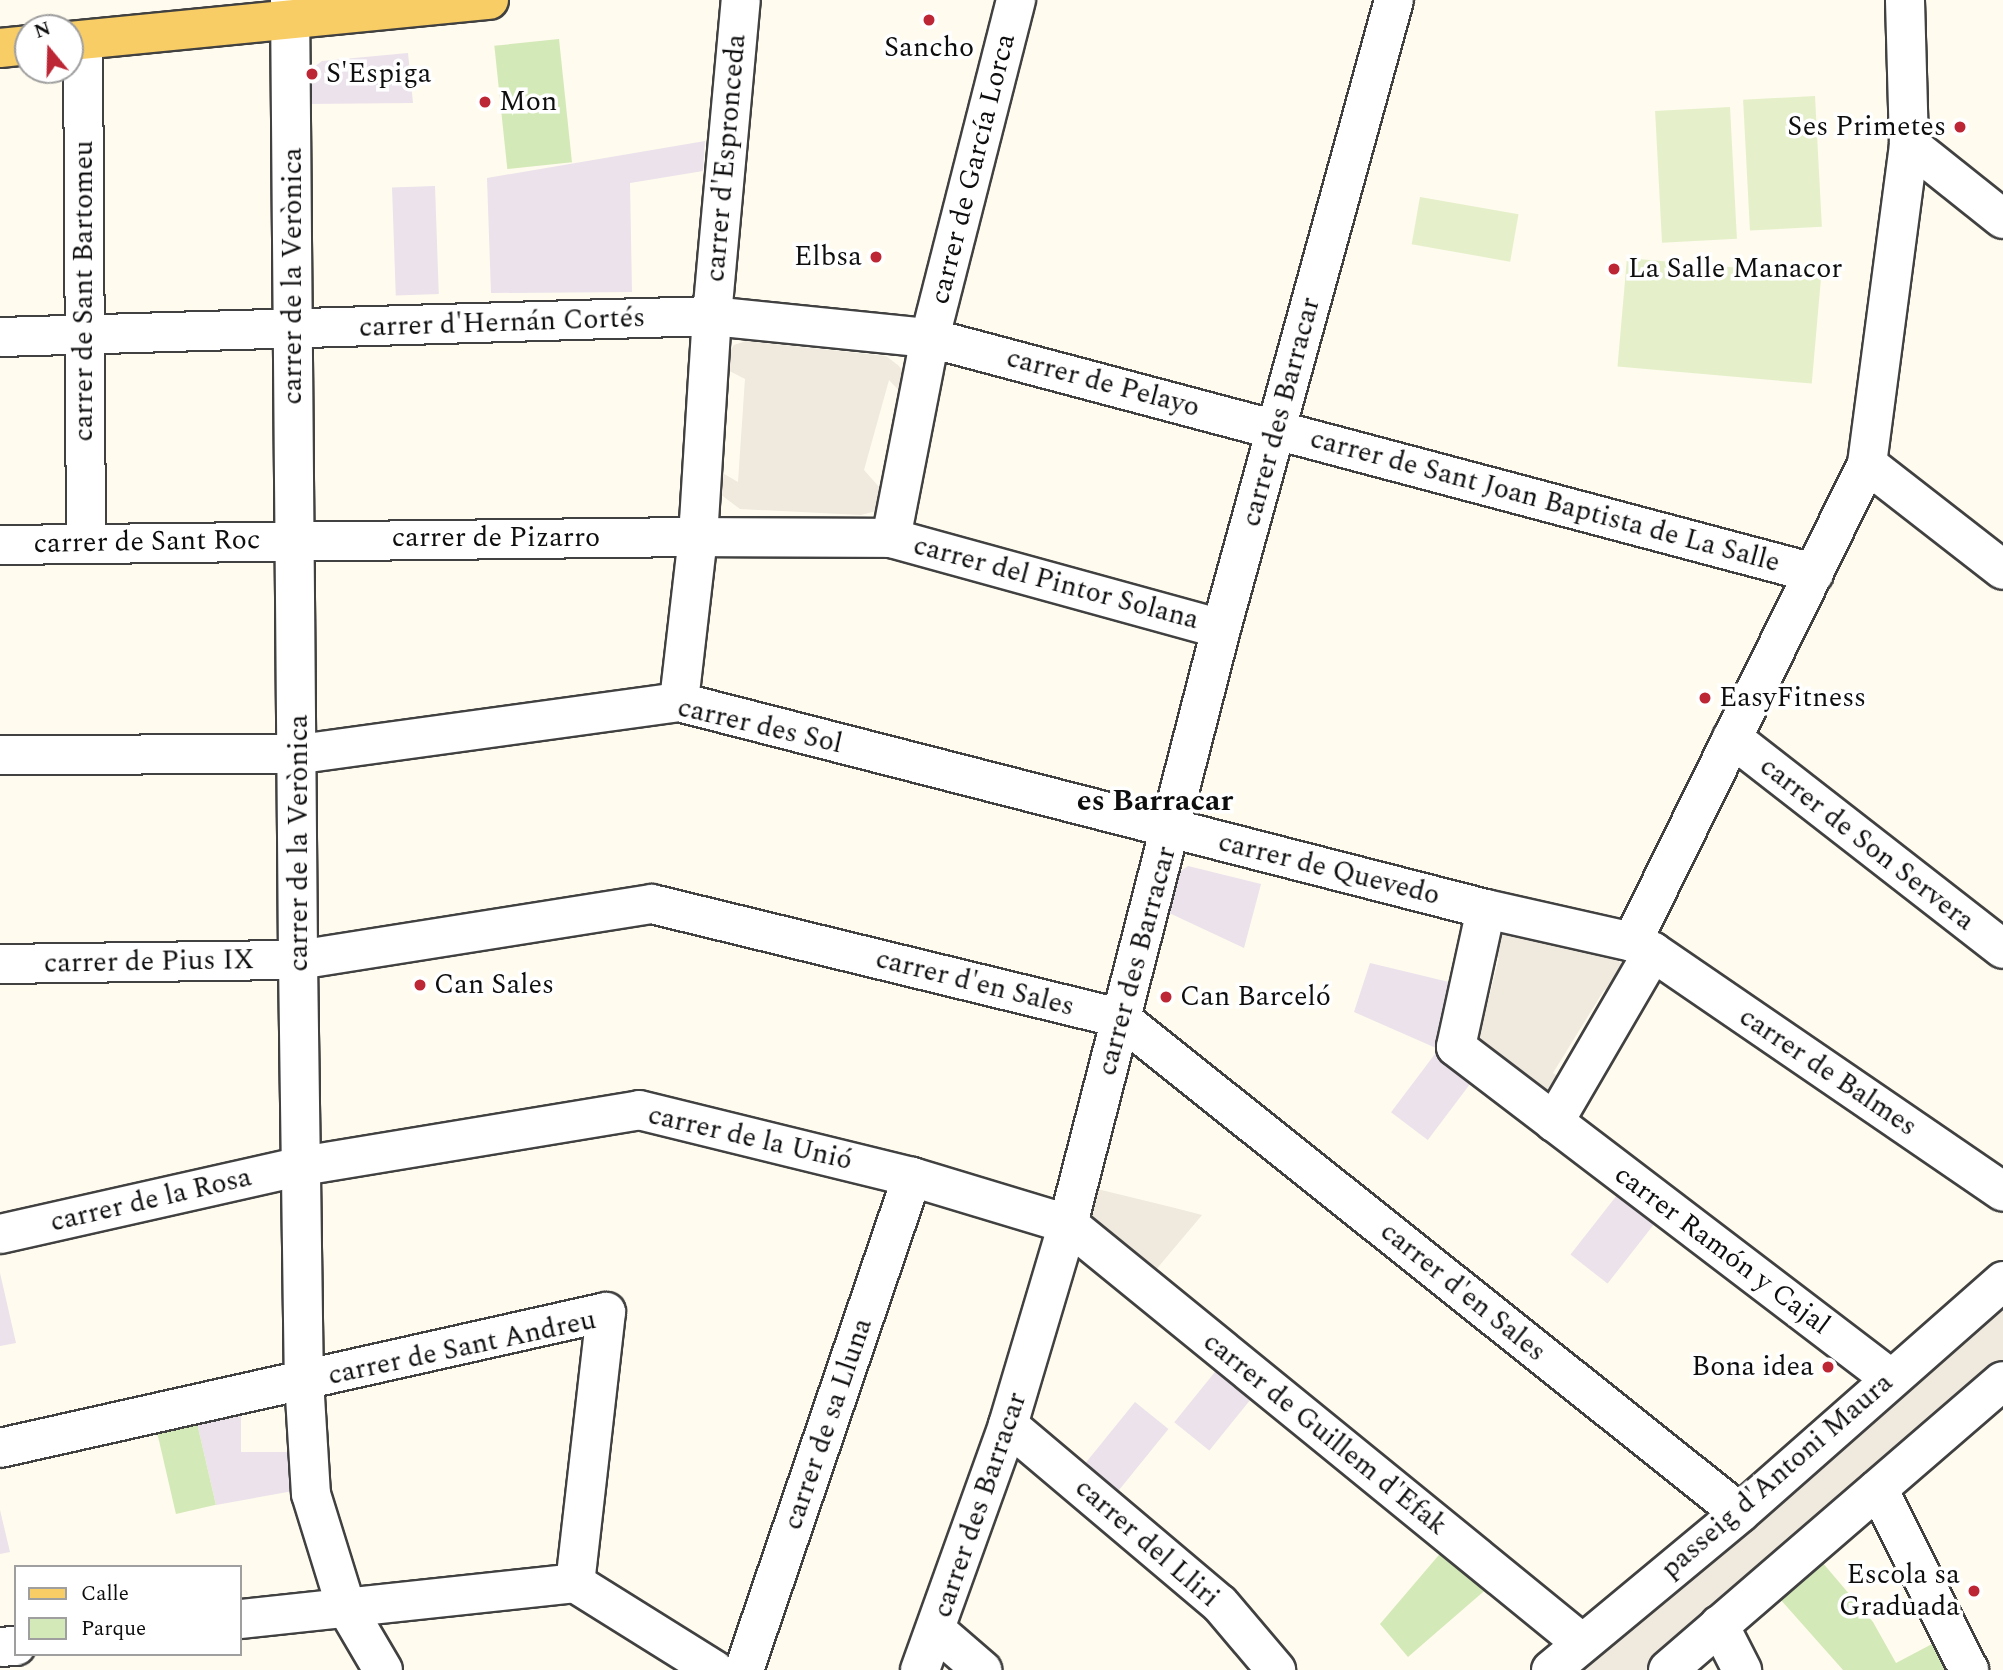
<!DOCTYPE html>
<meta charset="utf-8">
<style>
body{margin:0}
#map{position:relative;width:2003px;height:1670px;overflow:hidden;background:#fffbee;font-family:Spectral,serif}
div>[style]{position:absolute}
.industrial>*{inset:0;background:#ebe2ec;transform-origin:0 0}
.green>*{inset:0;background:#d4e9b8;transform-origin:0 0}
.pitch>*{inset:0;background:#e5f0ca;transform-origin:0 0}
.plaza>*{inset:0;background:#efe9de}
.roads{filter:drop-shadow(2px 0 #414141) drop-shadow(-2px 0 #414141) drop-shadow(0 2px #414141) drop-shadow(0 -2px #414141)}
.minor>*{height:38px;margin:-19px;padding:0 19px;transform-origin:19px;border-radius:19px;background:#fff}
.major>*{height:38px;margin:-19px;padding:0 19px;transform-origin:19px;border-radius:19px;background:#f8cd66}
.dots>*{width:19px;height:19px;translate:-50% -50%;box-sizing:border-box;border:4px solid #fff;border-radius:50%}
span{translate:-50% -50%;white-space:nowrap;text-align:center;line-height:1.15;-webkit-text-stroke:7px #fff;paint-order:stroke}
.poi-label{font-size:28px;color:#0e0e0e}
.left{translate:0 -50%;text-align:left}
.right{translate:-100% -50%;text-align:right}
.street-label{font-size:28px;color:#0e0e0e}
.neighbourhood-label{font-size:30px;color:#0e0e0e;font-weight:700}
.legend{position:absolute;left:14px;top:1565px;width:228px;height:91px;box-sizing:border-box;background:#fff;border:2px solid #9f9f9f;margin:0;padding:9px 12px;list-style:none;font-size:21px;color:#0e0e0e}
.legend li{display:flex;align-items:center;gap:14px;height:35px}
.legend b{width:35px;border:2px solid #9f9f9f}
.north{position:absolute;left:14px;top:14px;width:70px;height:70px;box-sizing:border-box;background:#fff;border:2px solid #9f9f9f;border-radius:50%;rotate:341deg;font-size:19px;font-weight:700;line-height:28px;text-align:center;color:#0e0e0e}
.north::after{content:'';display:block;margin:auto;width:24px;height:32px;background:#bd2634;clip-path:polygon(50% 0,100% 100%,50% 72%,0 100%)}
</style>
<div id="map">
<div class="industrial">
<div style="clip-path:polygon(408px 53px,413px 103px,305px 104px,305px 74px,322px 61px)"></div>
<div style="clip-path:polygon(705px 141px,703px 171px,630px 183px,632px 292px,491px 293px,487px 178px)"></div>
<div style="left:435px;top:186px;width:108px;height:43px;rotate:88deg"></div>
<div style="clip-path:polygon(1188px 866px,1261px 884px,1244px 948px,1165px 911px,1175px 875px)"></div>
<div style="clip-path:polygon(1370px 963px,1453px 983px,1436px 1048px,1354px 1012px)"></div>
<div style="left:1438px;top:1050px;width:46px;height:78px;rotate:37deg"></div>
<div style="left:1621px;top:1190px;width:47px;height:82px;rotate:38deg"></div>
<div style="clip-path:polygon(0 1273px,16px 1343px,0 1346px)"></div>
<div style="left:1219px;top:1367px;width:45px;height:71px;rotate:39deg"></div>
<div style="left:1135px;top:1402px;width:43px;height:83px;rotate:39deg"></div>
<div style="clip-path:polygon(241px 1413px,241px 1452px,293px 1452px,293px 1491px,216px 1505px,197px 1423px)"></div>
<div style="clip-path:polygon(0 1510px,10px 1552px,0 1554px)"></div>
</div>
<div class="green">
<div style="left:559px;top:39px;width:124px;height:65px;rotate:84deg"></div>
<div style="left:197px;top:1423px;width:84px;height:41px;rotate:77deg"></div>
<div style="clip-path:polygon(1444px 1549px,1490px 1586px,1408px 1657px,1380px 1624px)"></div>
<div style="clip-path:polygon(1822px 1562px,1873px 1622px,1896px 1663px,1932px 1644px,1945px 1670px,1843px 1670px,1780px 1599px)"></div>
</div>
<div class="pitch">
<div style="left:1815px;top:96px;width:131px;height:72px;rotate:87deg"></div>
<div style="left:1730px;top:107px;width:132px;height:75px;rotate:87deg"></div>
<div style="left:1420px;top:197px;width:100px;height:48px;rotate:10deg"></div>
<div style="left:1627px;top:258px;width:195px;height:109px;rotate:5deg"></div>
</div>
<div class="plaza">
<div style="clip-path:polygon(746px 341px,886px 356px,899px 366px,907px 378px,910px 402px,889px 380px,864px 470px,888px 497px,876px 511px,861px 515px,740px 509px,720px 494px,712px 467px,738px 482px,745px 379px,720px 366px,734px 345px)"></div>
<div style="clip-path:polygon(1510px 931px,1617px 959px,1624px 967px,1615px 993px,1604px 990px,1553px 1073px,1560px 1078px,1554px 1093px,1545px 1095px,1475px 1044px,1473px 1016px,1483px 1021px,1499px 958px,1491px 956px,1493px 940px)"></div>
<div style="clip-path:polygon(1093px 1188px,1171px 1207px,1202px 1215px,1154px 1272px,1092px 1229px,1085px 1206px)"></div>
<div style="clip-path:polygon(2003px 1298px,2003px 1361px,1648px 1670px,1576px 1670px)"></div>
</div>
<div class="roads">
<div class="minor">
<div style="left:290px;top:0;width:960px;rotate:89.52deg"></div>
<div style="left:298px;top:960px;width:420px;rotate:89.2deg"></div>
<div style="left:304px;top:1380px;width:114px;rotate:86.5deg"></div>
<div style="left:311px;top:1494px;width:118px;rotate:72.8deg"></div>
<div style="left:346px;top:1607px;width:73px;rotate:59.6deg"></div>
<div style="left:1016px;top:0;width:349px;rotate:104.3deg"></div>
<div style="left:930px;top:338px;width:204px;rotate:101deg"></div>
<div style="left:891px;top:538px;width:193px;rotate:-179.7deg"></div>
<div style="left:698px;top:537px;width:221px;rotate:-86.4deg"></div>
<div style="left:712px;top:316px;width:219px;rotate:5.8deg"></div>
<div style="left:930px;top:338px;width:915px;rotate:14.89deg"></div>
<div style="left:83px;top:40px;width:503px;rotate:89.66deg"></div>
<div style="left:1909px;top:144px;width:120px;rotate:38.6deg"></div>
<div style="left:0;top:337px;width:712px;rotate:-1.69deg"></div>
<div style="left:712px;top:316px;width:317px;rotate:-84.8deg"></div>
<div style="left:1867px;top:464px;width:172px;rotate:37.9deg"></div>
<div style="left:891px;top:538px;width:342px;rotate:15.4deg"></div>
<div style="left:0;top:545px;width:698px;rotate:-0.66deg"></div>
<div style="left:698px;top:537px;width:166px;rotate:96.6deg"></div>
<div style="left:1732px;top:738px;width:343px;rotate:37.9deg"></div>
<div style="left:0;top:755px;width:300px;rotate:-0.2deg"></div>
<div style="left:300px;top:754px;width:383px;rotate:-7.8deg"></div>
<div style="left:679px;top:702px;width:833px;rotate:14.39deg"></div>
<div style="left:1486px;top:909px;width:150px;rotate:12.7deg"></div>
<div style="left:1632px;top:942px;width:23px;rotate:25deg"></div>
<div style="left:1653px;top:952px;width:197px;rotate:120.2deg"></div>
<div style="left:1486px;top:909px;width:141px;rotate:102.3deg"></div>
<div style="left:1456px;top:1047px;width:546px;rotate:37.33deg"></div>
<div style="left:1632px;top:942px;width:533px;rotate:-63.82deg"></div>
<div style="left:1867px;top:464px;width:323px;rotate:-82.5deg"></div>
<div style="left:1909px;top:144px;width:144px;rotate:-91.6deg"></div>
<div style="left:1653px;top:952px;width:424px;rotate:34.4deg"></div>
<div style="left:0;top:964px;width:298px;rotate:-0.8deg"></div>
<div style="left:298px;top:960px;width:358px;rotate:-9deg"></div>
<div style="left:652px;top:904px;width:482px;rotate:13.7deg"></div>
<div style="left:1120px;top:1018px;width:793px;rotate:38.6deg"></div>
<div style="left:0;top:1234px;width:310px;rotate:-12.7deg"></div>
<div style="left:302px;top:1166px;width:342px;rotate:-9.4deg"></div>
<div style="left:639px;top:1110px;width:281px;rotate:13.8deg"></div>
<div style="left:912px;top:1177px;width:163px;rotate:16.8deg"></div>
<div style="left:1068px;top:1224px;width:663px;rotate:39.19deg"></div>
<div style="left:1008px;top:1425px;width:277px;rotate:40.2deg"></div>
<div style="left:1220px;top:1604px;width:87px;rotate:49.7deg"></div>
<div style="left:0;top:1448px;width:621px;rotate:-12.65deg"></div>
<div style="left:606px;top:1312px;width:273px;rotate:96.5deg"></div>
<div style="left:1878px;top:1489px;width:203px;rotate:63.3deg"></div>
<div style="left:240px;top:1619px;width:337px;rotate:-6.1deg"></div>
<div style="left:575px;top:1583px;width:164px;rotate:32deg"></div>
<div style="left:1719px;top:1625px;width:51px;rotate:62.9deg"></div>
<div style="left:937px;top:1631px;width:60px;rotate:40.9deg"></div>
<div style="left:0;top:1647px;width:16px;rotate:-4deg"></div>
<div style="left:744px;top:1670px;width:521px;rotate:-71.18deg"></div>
<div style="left:920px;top:1670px;width:260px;rotate:-70.2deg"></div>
<div style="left:1008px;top:1425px;width:210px;rotate:-73.4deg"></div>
<div style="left:1068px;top:1224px;width:614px;rotate:-75.58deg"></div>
<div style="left:1221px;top:629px;width:652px;rotate:-74.62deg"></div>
<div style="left:1551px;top:1670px;width:246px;rotate:-39.7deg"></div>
<div style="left:1740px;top:1513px;width:351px;rotate:-41.4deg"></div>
<div style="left:1668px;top:1670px;width:442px;rotate:-40.8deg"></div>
</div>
<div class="major">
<div style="left:70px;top:41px;width:421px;rotate:-5.6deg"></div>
<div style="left:0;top:48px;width:28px;rotate:-6deg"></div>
</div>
</div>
<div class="dots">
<div style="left:929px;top:20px;background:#bd2634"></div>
<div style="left:312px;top:74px;background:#bd2634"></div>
<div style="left:485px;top:102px;background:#bd2634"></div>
<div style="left:1960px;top:127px;background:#bd2634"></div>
<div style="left:876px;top:257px;background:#bd2634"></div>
<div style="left:1614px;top:269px;background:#bd2634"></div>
<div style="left:1705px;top:698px;background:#bd2634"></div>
<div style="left:420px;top:985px;background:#bd2634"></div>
<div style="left:1166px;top:997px;background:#bd2634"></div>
<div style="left:1828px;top:1367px;background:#bd2634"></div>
<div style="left:1974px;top:1591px;background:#bd2634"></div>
</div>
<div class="poi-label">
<span style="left:929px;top:48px">Sancho</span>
<span class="left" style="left:326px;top:74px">S'Espiga</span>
<span class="left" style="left:499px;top:102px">Mon</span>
<span class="right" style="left:1946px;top:127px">Ses Primetes</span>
<span class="right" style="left:862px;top:257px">Elbsa</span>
<span class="left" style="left:1628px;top:269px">La Salle Manacor</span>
<span class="left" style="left:1719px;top:698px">EasyFitness</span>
<span class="left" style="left:434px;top:985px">Can Sales</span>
<span class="left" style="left:1180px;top:997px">Can Barceló</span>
<span class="right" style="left:1814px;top:1367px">Bona idea</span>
<span class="right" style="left:1960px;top:1591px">Escola sa<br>Graduada</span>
</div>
<div class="street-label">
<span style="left:726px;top:158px;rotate:-85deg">carrer d'Espronceda</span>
<span style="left:973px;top:169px;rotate:-76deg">carrer de García Lorca</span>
<span style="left:293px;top:276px;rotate:-90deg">carrer de la Verònica</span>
<span style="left:84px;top:291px;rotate:-90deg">carrer de Sant Bartomeu</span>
<span style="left:502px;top:323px;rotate:-2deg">carrer d'Hernán Cortés</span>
<span style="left:1103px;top:383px;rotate:15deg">carrer de Pelayo</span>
<span style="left:1281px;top:412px;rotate:-75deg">carrer des Barracar</span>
<span style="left:1545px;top:501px;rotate:15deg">carrer de Sant Joan Baptista de La Salle</span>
<span style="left:496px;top:538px">carrer de Pizarro</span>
<span style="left:147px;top:542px;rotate:-1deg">carrer de Sant Roc</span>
<span style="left:1056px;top:583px;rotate:15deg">carrer del Pintor Solana</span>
<span style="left:760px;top:726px;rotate:13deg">carrer des Sol</span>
<span style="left:299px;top:843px;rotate:-90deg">carrer de la Verònica</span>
<span style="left:1867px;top:844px;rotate:38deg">carrer de Son Servera</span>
<span style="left:1329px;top:869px;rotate:14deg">carrer de Quevedo</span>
<span style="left:1137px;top:961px;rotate:-75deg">carrer des Barracar</span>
<span style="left:149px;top:962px;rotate:-1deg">carrer de Pius IX</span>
<span style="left:975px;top:983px;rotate:14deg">carrer d'en Sales</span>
<span style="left:1828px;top:1072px;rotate:34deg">carrer de Balmes</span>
<span style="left:750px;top:1138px;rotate:13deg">carrer de la Unió</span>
<span style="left:151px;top:1200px;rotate:-13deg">carrer de la Rosa</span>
<span style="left:1722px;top:1250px;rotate:37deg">carrer Ramón y Cajal</span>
<span style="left:1463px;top:1292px;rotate:39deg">carrer d'en Sales</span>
<span style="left:462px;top:1348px;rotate:-12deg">carrer de Sant Andreu</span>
<span style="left:828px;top:1424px;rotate:-71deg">carrer de sa Lluna</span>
<span style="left:1325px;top:1434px;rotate:39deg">carrer de Guillem d'Efak</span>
<span style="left:1777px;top:1476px;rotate:-41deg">passeig d'Antoni Maura</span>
<span style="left:980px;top:1505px;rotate:-71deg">carrer des Barracar</span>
<span style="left:1147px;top:1543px;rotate:41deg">carrer del Lliri</span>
</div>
<div class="neighbourhood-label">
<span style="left:1155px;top:801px">es Barracar</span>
</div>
<ul class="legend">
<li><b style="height:9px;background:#f8cd66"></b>Calle</li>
<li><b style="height:19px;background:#d4e9b8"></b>Parque</li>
</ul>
<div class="north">N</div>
</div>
